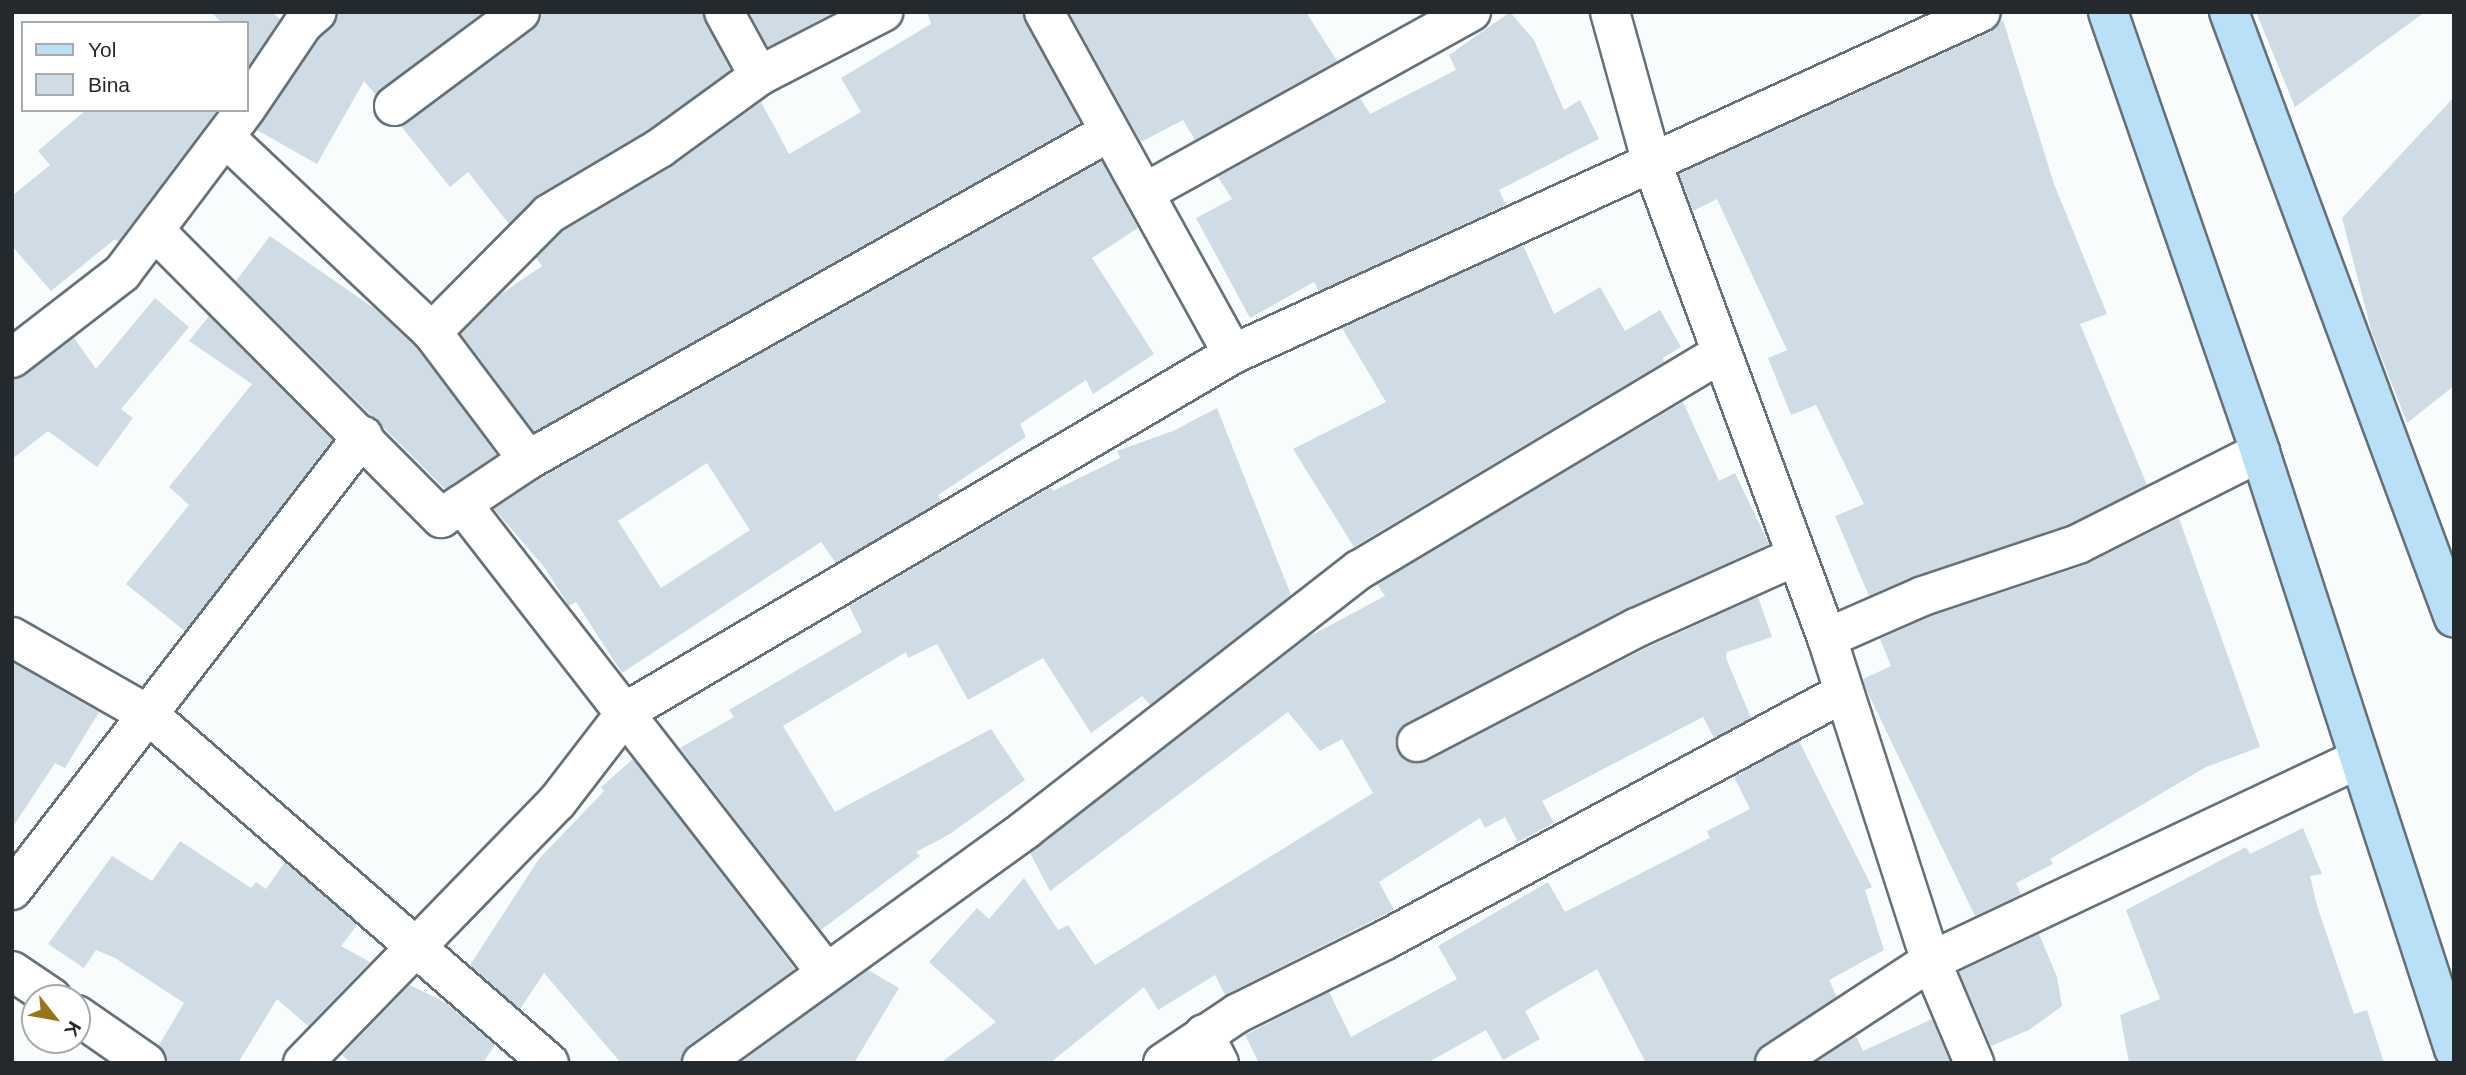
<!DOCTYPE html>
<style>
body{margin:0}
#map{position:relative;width:2466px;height:1075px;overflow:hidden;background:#f9fcfd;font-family:Helvetica,sans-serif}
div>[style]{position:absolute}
.building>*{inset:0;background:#cfdce5}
.roads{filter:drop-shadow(2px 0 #657178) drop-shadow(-2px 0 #657178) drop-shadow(0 2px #657178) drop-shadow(0 -2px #657178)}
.minor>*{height:38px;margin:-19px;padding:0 19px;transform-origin:19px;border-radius:19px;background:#fff}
.major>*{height:38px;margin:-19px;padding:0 19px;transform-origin:19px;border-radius:19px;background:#bae0f7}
span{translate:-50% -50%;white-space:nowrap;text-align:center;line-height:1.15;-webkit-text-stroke:5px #fff;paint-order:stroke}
.frame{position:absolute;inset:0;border:14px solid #24292d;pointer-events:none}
.legend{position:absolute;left:21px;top:21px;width:228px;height:91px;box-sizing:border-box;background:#fff;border:2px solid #a7a9ab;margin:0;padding:9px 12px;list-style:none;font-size:21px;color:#24292d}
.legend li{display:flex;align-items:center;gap:14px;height:35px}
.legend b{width:35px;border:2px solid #a7a9ab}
.north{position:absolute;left:21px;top:984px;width:70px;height:70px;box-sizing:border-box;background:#fff;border:2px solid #a7a9ab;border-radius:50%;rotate:121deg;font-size:19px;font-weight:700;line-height:28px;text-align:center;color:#24292d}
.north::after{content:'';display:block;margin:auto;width:24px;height:32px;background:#98741f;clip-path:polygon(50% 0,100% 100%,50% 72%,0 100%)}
</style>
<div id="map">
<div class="building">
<div style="clip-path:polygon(211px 12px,272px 12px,280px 19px,247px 68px,247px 23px,222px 23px)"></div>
<div style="clip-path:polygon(338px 12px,483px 12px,376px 95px,364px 81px,317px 164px,257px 130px,319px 39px,332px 28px)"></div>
<div style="clip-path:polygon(541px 12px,702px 12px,731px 70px,648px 130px,538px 195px,509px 224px,468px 172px,450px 187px,401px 126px,533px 30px)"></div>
<div style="clip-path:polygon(753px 12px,835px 12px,768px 47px,750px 14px)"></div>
<div style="clip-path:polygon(927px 12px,1022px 12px,1080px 123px,534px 432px,461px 334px,501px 294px,542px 266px,536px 258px,563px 231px,671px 167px,761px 102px,789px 154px,861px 112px,841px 78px,931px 24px)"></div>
<div style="clip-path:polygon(1069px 12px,1306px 12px,1337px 61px,1195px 140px,1183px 120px,1141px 142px)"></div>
<div style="clip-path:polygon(1510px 12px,1534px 40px,1564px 110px,1580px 100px,1599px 139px,1499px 190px,1506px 205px,1319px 291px,1314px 282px,1250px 318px,1196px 218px,1232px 199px,1218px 177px,1360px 98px,1370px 114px,1456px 70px,1449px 55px)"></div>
<div style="clip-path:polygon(2256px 12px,2425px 12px,2295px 107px)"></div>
<div style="clip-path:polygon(2003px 20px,2054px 184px,2107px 314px,2080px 324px,2147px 485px,2070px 524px,1869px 596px,1835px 516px,1864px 504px,1816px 405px,1791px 415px,1768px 358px,1787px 350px,1717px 199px,1693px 211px,1679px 174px,1990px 32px)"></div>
<div style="clip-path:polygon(2454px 97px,2454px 386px,2407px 423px,2372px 333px,2342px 218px)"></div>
<div style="clip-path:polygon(86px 110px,217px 110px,118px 242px,115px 239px,51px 291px,12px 246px,12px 196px,50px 165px,38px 151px)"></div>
<div style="clip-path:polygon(evenodd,1102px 161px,1138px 228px,1092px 258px,1154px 354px,1093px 394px,1086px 380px,1020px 424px,1026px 437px,938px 495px,941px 501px,836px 563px,821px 542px,622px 673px,576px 602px,569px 606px,545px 568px,494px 509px,539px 479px,1102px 161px,707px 463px,750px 530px,661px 588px,618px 521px,707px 463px)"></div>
<div style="clip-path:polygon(270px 236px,375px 309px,416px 347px,497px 455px,445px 489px,236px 281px)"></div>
<div style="clip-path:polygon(1523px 245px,1554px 314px,1600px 287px,1625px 331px,1660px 310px,1681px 347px,1663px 358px,1664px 362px,1354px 547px,1293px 449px,1386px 402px,1342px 328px)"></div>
<div style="clip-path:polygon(155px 298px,189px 327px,121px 409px,133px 418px,97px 467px,48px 431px,12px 459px,12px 379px,25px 375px,74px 338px,96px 369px)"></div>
<div style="clip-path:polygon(209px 316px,332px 440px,185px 631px,126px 584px,189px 505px,169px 487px,252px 384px,189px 341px)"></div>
<div style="clip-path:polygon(1683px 402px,1719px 481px,1735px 473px,1769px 544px,1626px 609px,1407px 723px,1395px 742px,1406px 761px,1427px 761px,1646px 648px,1758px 597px,1772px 637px,1727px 652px,1726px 658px,1751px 718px,1714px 738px,1703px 717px,1542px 801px,1554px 823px,1518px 842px,1505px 817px,1485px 828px,1480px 818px,1379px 882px,1394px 910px,1225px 995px,1215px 975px,1158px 1010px,1144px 987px,1050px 1063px,940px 1063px,996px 1022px,929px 962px,977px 908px,989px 919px,1024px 878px,1058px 930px,1068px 925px,1095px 965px,1373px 793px,1342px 739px,1320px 751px,1288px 712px,1050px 891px,1030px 853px,1310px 636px,1385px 596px,1377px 584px)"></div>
<div style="clip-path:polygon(1217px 408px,1291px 595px,1150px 705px,1142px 696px,1091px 733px,1043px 658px,968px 700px,937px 644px,908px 658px,906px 652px,783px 726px,835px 812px,991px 729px,1025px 780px,950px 834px,916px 852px,920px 856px,821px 930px,680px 748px,734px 717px,729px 710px,862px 632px,849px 606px,1051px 487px,1053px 491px,1120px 458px,1117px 451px,1173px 431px)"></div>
<div style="clip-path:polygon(2179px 518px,2260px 747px,2206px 767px,2050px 859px,2053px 864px,2016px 883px,2021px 894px,1975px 916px,1867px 691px,1863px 679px,1891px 666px,1880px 639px,1931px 616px,2085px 565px)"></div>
<div style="clip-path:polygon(12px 662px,99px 712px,65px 768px,55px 763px,12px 828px)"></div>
<div style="clip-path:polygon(1799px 741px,1872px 887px,1865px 890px,1884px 950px,1829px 980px,1837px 997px,1763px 1045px,1753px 1063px,1646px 1063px,1597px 969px,1525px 1011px,1540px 1039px,1503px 1060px,1486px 1030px,1427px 1063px,1259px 1063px,1245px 1035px,1329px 992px,1351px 1037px,1457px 979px,1438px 946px,1548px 882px,1565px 912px,1710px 838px,1707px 831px,1750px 809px,1734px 777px)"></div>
<div style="clip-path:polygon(633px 759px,795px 969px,689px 1045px,681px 1063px,621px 1063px,544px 973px,520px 1009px,470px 965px,539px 859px,604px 791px,601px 787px)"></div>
<div style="clip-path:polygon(2303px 828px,2322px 874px,2310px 876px,2317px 906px,2354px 1014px,2367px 1010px,2384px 1063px,2129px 1063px,2120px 1015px,2160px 999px,2126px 910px,2246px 847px,2250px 854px)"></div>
<div style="clip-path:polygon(180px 841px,251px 888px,256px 882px,266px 889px,285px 862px,357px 925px,341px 946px,370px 962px,308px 1026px,277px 999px,238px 1063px,168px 1063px,159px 1045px,184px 1003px,115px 958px,96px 950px,84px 968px,48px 944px,112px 856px,152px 881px)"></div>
<div style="clip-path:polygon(2039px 934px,2057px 977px,2062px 1006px,2029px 1030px,1991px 1046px,1959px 972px)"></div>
<div style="clip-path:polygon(868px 970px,899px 988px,854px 1063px,740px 1063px)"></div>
<div style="clip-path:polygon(410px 985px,446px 1003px,495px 1045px,483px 1063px,351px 1063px,342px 1055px)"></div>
<div style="clip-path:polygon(1932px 1019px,1950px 1062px,1815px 1063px,1856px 1036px,1863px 1051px)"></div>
</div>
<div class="roads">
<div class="minor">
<div style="left:724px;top:12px;width:73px;rotate:61.3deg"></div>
<div style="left:1044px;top:12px;width:391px;rotate:61.1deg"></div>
<div style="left:1610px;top:12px;width:157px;rotate:74.5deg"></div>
<div style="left:1652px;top:163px;width:506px;rotate:69.78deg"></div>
<div style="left:1827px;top:638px;width:339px;rotate:72.2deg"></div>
<div style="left:1931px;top:961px;width:111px;rotate:67.1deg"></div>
<div style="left:394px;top:106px;width:157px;rotate:-36.7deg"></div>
<div style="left:247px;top:107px;width:100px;rotate:-56deg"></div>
<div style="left:303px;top:24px;width:18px;rotate:-41deg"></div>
<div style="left:226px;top:138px;width:283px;rotate:43.3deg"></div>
<div style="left:432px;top:332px;width:160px;rotate:53.1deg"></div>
<div style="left:1144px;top:193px;width:374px;rotate:-29deg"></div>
<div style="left:156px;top:232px;width:404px;rotate:45.1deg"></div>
<div style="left:441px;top:518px;width:25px;rotate:-34deg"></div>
<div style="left:432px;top:332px;width:166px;rotate:-45.2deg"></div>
<div style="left:549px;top:214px;width:129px;rotate:-30.7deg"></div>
<div style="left:660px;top:148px;width:122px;rotate:-36deg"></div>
<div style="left:759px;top:76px;width:140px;rotate:-27.3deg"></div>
<div style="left:12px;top:358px;width:139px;rotate:-37.7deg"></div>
<div style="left:122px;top:273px;width:204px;rotate:-53deg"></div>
<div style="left:12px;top:637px;width:158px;rotate:29.7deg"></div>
<div style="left:149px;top:715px;width:530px;rotate:41.02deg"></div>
<div style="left:1827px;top:638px;width:105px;rotate:-23.6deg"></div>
<div style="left:1923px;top:596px;width:163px;rotate:-18.5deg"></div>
<div style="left:2078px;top:544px;width:204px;rotate:-26.8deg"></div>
<div style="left:1417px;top:742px;width:247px;rotate:-27.5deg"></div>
<div style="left:1636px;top:628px;width:175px;rotate:-24.2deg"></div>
<div style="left:12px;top:890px;width:574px;rotate:-52.29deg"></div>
<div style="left:12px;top:971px;width:48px;rotate:34deg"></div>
<div style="left:825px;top:971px;width:591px;rotate:-127.86deg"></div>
<div style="left:462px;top:504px;width:79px;rotate:-33.7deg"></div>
<div style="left:528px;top:460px;width:667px;rotate:-29.45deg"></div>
<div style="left:77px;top:1015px;width:84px;rotate:34.8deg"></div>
<div style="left:1204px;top:1034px;width:33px;rotate:63deg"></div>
<div style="left:303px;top:1063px;width:364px;rotate:-45.8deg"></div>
<div style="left:557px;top:802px;width:115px;rotate:-52.4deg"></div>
<div style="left:627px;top:711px;width:703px;rotate:-30.5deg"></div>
<div style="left:1233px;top:354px;width:822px;rotate:-24.57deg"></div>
<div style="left:702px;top:1063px;width:400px;rotate:-35.8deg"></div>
<div style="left:1026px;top:829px;width:422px;rotate:-37.9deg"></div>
<div style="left:1359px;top:570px;width:421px;rotate:-30.9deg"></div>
<div style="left:1163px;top:1063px;width:90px;rotate:-33.7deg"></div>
<div style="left:1238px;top:1013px;width:164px;rotate:-26.4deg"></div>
<div style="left:1385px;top:940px;width:520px;rotate:-28.34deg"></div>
<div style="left:1775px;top:1063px;width:186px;rotate:-33.2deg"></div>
<div style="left:1931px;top:961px;width:471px;rotate:-25.3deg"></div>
</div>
<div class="major">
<div style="left:2108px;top:12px;width:466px;rotate:70.9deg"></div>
<div style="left:2260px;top:452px;width:628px;rotate:72deg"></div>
<div style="left:2229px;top:12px;width:646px;rotate:69.63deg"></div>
</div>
</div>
<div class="frame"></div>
<ul class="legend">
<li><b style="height:9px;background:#bae0f7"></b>Yol</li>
<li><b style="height:19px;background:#cfdce5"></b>Bina</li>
</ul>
<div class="north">K</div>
</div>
